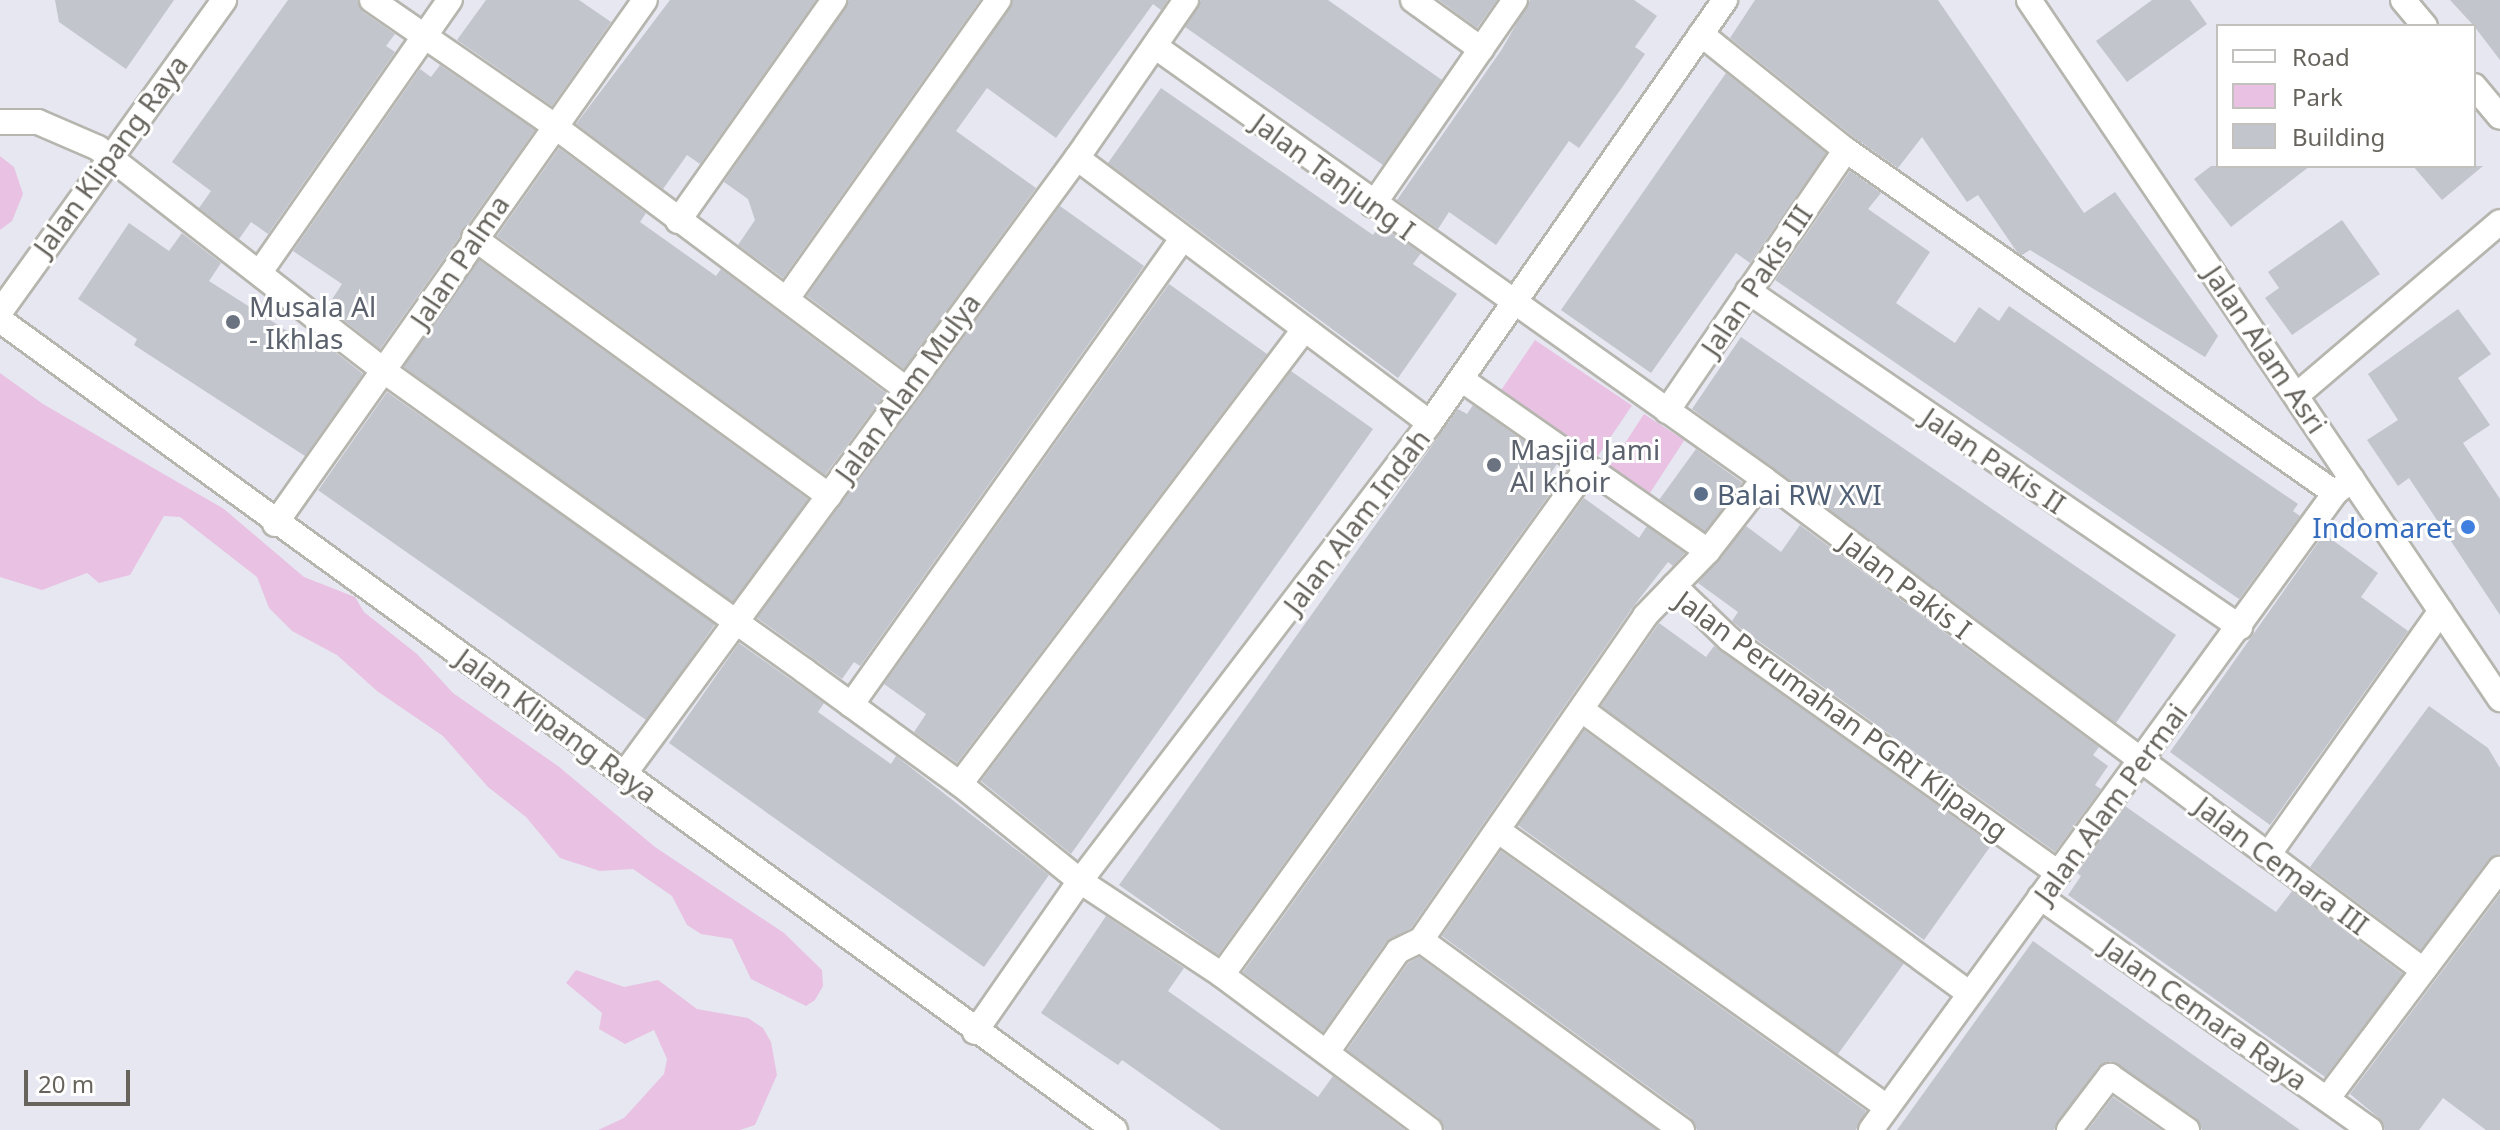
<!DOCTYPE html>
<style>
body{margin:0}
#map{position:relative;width:2500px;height:1130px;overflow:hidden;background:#e6e7f1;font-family:"Noto Sans",sans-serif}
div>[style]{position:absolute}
.green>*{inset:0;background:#e9c2e3;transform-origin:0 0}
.building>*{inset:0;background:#c2c5cc;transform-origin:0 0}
.roads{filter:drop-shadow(2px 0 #b6b5ae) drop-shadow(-2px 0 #b6b5ae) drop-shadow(0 2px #b6b5ae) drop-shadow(0 -2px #b6b5ae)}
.minor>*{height:24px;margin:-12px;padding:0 12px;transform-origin:12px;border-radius:12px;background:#fff}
.secondary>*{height:24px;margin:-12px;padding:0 12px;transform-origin:12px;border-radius:12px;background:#fff}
.dots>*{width:22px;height:22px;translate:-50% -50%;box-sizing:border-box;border:4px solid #fff;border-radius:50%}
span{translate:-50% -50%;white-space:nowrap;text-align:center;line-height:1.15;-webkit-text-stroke:6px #fff;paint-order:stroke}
.street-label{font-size:28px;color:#67645d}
.worship-label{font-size:28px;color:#5b616d}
.left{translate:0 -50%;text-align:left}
.service-label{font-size:28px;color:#4e5e75}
.shop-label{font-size:28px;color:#366cbe}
.right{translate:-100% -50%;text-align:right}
.legend{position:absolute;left:2216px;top:24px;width:260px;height:144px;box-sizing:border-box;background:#fff;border:2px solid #c2c1be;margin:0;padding:10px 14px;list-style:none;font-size:24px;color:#67645d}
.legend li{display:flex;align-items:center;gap:16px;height:40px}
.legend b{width:40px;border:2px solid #c2c1be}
.scale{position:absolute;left:24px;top:1070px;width:106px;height:36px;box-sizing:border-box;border:4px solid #67645d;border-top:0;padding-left:10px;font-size:24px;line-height:28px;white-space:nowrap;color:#67645d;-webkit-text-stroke:6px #fff;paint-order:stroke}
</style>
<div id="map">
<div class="green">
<div style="clip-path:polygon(0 156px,14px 167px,23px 194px,12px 221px,0 230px)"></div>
<div style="left:1535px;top:340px;width:117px;height:61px;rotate:34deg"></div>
<div style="clip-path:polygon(0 373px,43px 404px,224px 509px,304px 577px,355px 597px,364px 612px,417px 654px,453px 693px,558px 766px,655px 847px,784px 933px,822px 970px,823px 986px,815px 1000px,806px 1006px,751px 979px,732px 939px,701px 934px,687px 925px,672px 896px,633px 869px,600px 871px,560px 858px,526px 817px,488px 787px,443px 736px,377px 691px,337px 655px,292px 631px,269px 608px,257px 577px,180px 517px,164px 516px,130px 575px,99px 583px,87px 573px,42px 590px,0 577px)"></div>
<div style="left:1644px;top:414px;width:48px;height:63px;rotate:33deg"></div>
<div style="clip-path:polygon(576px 970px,624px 987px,658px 980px,697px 1009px,748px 1018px,763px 1028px,771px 1042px,777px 1075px,755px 1125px,740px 1130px,598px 1130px,624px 1118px,664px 1074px,667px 1059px,654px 1030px,625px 1044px,599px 1029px,602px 1013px,566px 983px)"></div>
</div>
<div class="building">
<div style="clip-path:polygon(55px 0,174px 0,126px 69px,59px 22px)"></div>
<div style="clip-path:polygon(288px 0,357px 0,363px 12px,395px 34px,386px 46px,395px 52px,268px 234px,251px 222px,239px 239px,199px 208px,211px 191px,172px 162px)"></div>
<div style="clip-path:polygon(486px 0,579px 0,611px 22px,552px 106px,457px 40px)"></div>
<div style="clip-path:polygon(670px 0,816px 0,700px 164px,687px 155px,663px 189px,576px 124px)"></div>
<div style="clip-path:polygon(849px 0,980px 0,783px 278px,738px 245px,755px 220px,748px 199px,724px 182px)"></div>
<div style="clip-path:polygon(1013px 0,1168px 0,1161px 10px,1153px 4px,1056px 138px,987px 88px,956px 131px,1036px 188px,904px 369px,807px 296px)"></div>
<div style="clip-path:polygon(1201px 0,1328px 0,1442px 80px,1383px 165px,1185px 27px)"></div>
<div style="clip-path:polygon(1439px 0,1497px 0,1477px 28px)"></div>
<div style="clip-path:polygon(1530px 0,1634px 0,1657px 16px,1635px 47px,1645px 54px,1621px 89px,1579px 148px,1569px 141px,1496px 245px,1449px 212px,1438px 229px,1397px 200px,1502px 49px)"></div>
<div style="clip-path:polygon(1755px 0,1938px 0,2084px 213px,2115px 192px,2218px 336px,2205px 357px,2030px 250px,2022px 255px,2017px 252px,1978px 195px,1967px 202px,1922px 137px,1898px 168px,1855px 138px,1730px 38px)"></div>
<div style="clip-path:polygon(2152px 0,2190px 0,2207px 24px,2127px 82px,2096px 41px)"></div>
<div style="clip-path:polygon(2450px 0,2500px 0,2500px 60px,2474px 26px)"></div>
<div style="clip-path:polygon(440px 65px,535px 130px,380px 349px,327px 307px,342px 284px,293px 251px,420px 69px,431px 77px)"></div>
<div style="clip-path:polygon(1726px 73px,1826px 153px,1750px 263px,1736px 253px,1651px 373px,1561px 310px)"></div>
<div style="clip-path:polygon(1161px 88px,1373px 235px,1380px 225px,1421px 253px,1413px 264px,1457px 294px,1398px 378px,1108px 163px)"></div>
<div style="clip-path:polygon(559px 148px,646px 213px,640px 222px,716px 276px,721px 269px,886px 393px,825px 475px,497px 236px)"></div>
<div style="clip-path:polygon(2211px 166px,2310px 166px,2231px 227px,2194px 179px)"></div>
<div style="clip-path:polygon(2413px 166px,2483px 166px,2442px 200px)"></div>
<div style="clip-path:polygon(1850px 171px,1881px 193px,1868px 209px,1930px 252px,1896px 303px,1955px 343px,1979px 307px,1999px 321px,2009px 306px,2298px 504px,2293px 511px,2300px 516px,2239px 599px,1775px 280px)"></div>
<div style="clip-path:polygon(1060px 206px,1144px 266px,860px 666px,854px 662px,842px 679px,757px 618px)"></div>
<div style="clip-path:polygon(2342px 220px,2380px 274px,2292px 335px,2265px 298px,2279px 288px,2268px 272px)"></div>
<div style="clip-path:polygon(129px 223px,169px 251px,182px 233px,221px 263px,209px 281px,303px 341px,310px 332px,363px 374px,305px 456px,134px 345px,137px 339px,78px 299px)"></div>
<div style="left:479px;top:260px;width:407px;height:131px;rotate:36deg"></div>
<div style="clip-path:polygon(1169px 284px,1267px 354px,957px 763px,914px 732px,926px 714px,884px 684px)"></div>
<div style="clip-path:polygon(2458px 309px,2491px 354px,2458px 378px,2490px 425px,2463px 443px,2500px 499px,2500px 615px,2409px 478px,2398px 486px,2367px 440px,2398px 420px,2368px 374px)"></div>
<div style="clip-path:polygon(1741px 337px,2176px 635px,2116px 723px,1692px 409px)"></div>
<div style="clip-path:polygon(1291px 371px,1373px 429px,1071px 854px,981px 781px)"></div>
<div style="left:387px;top:392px;width:402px;height:120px;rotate:35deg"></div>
<div style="clip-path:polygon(1473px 405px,1557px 464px,1550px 474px,1559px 481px,1218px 955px,1119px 885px,1458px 409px,1467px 414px)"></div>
<div style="left:1696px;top:449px;width:57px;height:62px;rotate:36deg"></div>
<div style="clip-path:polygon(1584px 498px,1639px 538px,1647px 526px,1685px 553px,1673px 566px,1668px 562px,1633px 607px,1411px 928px,1386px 942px,1323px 1032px,1243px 972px)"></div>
<div style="clip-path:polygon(1800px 525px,2099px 747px,2093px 755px,2108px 766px,2095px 785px,2101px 789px,2055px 852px,1739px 627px,1732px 621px,1738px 612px,1698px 583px,1746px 526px,1781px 552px)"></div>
<div style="clip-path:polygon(2324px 534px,2378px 573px,2361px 597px,2408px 631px,2270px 825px,2170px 752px)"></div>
<div style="clip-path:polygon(1659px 623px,1706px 657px,1714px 646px,1992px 844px,1924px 940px,1601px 706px)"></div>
<div style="clip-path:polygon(739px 643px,824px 703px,818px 712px,891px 764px,896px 756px,1049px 875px,984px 967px,669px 743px)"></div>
<div style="clip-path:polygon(2429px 706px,2488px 748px,2500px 768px,2500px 854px,2488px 860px,2421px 950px,2310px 867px)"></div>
<div style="left:1584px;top:730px;width:396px;height:116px;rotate:36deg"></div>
<div style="clip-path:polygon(2125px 806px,2276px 912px,2292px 891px,2403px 974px,2325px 1077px,2068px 895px,2081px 876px,2077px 873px)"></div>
<div style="clip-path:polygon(1501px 851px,1866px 1111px,1856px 1130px,1697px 1130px,1691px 1118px,1442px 936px)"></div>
<div style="clip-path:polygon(2500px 894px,2500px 1130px,2486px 1130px,2443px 1098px,2419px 1130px,2385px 1130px,2379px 1118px,2350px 1094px)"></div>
<div style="clip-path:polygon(1106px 916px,1184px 968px,1168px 991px,1318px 1097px,1333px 1076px,1405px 1130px,1221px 1130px,1122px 1060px,1118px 1065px,1041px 1013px)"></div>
<div style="clip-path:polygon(2033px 941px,2189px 1052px,2300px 1130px,2202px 1130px,2196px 1118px,2111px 1061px,2098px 1067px,2054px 1130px,1897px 1130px)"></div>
<div style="clip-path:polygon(1419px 957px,1657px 1130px,1445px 1130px,1439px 1118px,1347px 1050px,1408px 963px)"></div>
<div style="clip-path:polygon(2113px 1097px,2161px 1130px,2088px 1130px)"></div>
</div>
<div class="roads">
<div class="minor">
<div style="left:372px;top:0;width:220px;rotate:34.6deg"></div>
<div style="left:553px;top:125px;width:441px;rotate:36.8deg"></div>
<div style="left:1413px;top:0;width:84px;rotate:35.8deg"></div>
<div style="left:2029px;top:0;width:843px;rotate:56.03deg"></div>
<div style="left:2403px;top:0;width:34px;rotate:50deg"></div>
<div style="left:1701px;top:34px;width:186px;rotate:38.7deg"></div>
<div style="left:1846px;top:150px;width:597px;rotate:35.05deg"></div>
<div style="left:1156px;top:47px;width:746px;rotate:35.39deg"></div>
<div style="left:1764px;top:479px;width:822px;rotate:36.69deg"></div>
<div style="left:2474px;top:86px;width:40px;rotate:50deg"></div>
<div style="left:0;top:122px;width:38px"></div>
<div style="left:38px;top:122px;width:65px;rotate:23.4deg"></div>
<div style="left:98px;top:148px;width:363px;rotate:37.9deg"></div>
<div style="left:384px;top:371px;width:517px;rotate:35.47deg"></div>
<div style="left:805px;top:671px;width:192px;rotate:36.1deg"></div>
<div style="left:960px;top:784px;width:154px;rotate:38.9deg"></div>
<div style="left:1080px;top:881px;width:170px;rotate:33.5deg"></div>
<div style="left:1222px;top:975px;width:259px;rotate:36.7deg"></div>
<div style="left:1077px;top:158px;width:441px;rotate:36.9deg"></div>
<div style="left:1373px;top:205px;width:249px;rotate:-55.3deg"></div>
<div style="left:678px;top:221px;width:271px;rotate:-54.8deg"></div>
<div style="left:474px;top:238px;width:439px;rotate:36deg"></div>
<div style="left:260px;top:272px;width:332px;rotate:-55.1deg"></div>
<div style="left:1748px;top:291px;width:596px;rotate:34.33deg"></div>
<div style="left:788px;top:297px;width:364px;rotate:-54.7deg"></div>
<div style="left:1461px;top:379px;width:301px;rotate:34.9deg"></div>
<div style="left:2298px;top:394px;width:265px;rotate:-40.4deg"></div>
<div style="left:1667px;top:411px;width:316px;rotate:-55.6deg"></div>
<div style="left:275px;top:524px;width:641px;rotate:-54.77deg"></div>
<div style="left:1674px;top:586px;width:76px;rotate:43.9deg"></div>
<div style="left:1729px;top:639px;width:404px;rotate:35.4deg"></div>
<div style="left:851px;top:705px;width:572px;rotate:-54.61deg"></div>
<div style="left:1582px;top:710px;width:479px;rotate:36.2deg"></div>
<div style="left:625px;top:773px;width:763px;rotate:-53.69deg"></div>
<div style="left:1077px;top:158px;width:192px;rotate:-55.4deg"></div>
<div style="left:960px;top:784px;width:568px;rotate:-52.87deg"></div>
<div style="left:1500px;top:832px;width:475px;rotate:35.4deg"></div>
<div style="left:2268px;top:855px;width:299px;rotate:-54.7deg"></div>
<div style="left:2040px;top:897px;width:404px;rotate:35.2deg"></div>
<div style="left:1421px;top:940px;width:323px;rotate:36.1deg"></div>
<div style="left:1222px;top:975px;width:625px;rotate:-54.25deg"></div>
<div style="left:975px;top:1032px;width:184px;rotate:-55.2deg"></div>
<div style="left:1080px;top:881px;width:576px;rotate:-52.61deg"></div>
<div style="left:1430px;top:423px;width:516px;rotate:-55.11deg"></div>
<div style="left:1327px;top:1052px;width:123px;rotate:-54.9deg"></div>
<div style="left:1398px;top:951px;width:25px;rotate:-26deg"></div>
<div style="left:1421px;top:940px;width:394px;rotate:-55.3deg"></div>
<div style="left:1645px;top:616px;width:91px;rotate:-45.9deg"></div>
<div style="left:1708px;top:551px;width:91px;rotate:-52.1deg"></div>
<div style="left:2327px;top:1099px;width:288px;rotate:-53.1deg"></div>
<div style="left:1871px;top:1130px;width:788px;rotate:-53.93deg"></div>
<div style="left:2335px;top:493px;width:22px;rotate:-39deg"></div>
<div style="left:2069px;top:1130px;width:68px;rotate:-52.8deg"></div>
<div style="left:2110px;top:1076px;width:94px;rotate:35deg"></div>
</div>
<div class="secondary">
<div style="left:0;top:312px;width:384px;rotate:-54.3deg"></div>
<div style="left:0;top:320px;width:1378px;rotate:36deg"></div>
</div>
</div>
<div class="dots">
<div style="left:233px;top:322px;background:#6b7280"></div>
<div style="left:1494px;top:465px;background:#6b7280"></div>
<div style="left:1701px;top:494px;background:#5c6f8a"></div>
<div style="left:2468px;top:527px;background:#3f7fe0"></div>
</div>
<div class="street-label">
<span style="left:110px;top:155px;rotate:-54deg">Jalan Klipang Raya</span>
<span style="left:1334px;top:176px;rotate:36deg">Jalan Tanjung I</span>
<span style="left:459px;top:261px;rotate:-56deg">Jalan Palma</span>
<span style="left:1756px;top:280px;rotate:-56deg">Jalan Pakis III</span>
<span style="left:2266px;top:349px;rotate:56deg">Jalan Alam Asri</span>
<span style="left:907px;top:387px;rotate:-54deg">Jalan Alam Mulya</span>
<span style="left:1994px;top:460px;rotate:34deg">Jalan Pakis II</span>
<span style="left:1356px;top:521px;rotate:-53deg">Jalan Alam Indah</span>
<span style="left:1906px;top:585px;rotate:37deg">Jalan Pakis I</span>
<span style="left:1842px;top:715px;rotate:36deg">Jalan Perumahan PGRI Klipang</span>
<span style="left:557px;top:725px;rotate:36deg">Jalan Klipang Raya</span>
<span style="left:2110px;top:803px;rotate:-54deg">Jalan Alam Permai</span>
<span style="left:2282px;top:865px;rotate:37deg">Jalan Cemara III</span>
<span style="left:2205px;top:1013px;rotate:35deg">Jalan Cemara Raya</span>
</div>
<div class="worship-label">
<span class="left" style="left:249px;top:322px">Musala Al<br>- Ikhlas</span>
<span class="left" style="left:1510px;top:465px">Masjid Jami<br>Al khoir</span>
</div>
<div class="service-label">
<span class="left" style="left:1717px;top:494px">Balai RW XVI</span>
</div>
<div class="shop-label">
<span class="right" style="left:2452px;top:527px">Indomaret</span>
</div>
<ul class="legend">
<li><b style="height:10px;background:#fff"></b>Road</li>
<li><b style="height:22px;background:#e9c2e3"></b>Park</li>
<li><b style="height:22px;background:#c2c5cc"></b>Building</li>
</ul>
<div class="scale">20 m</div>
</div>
